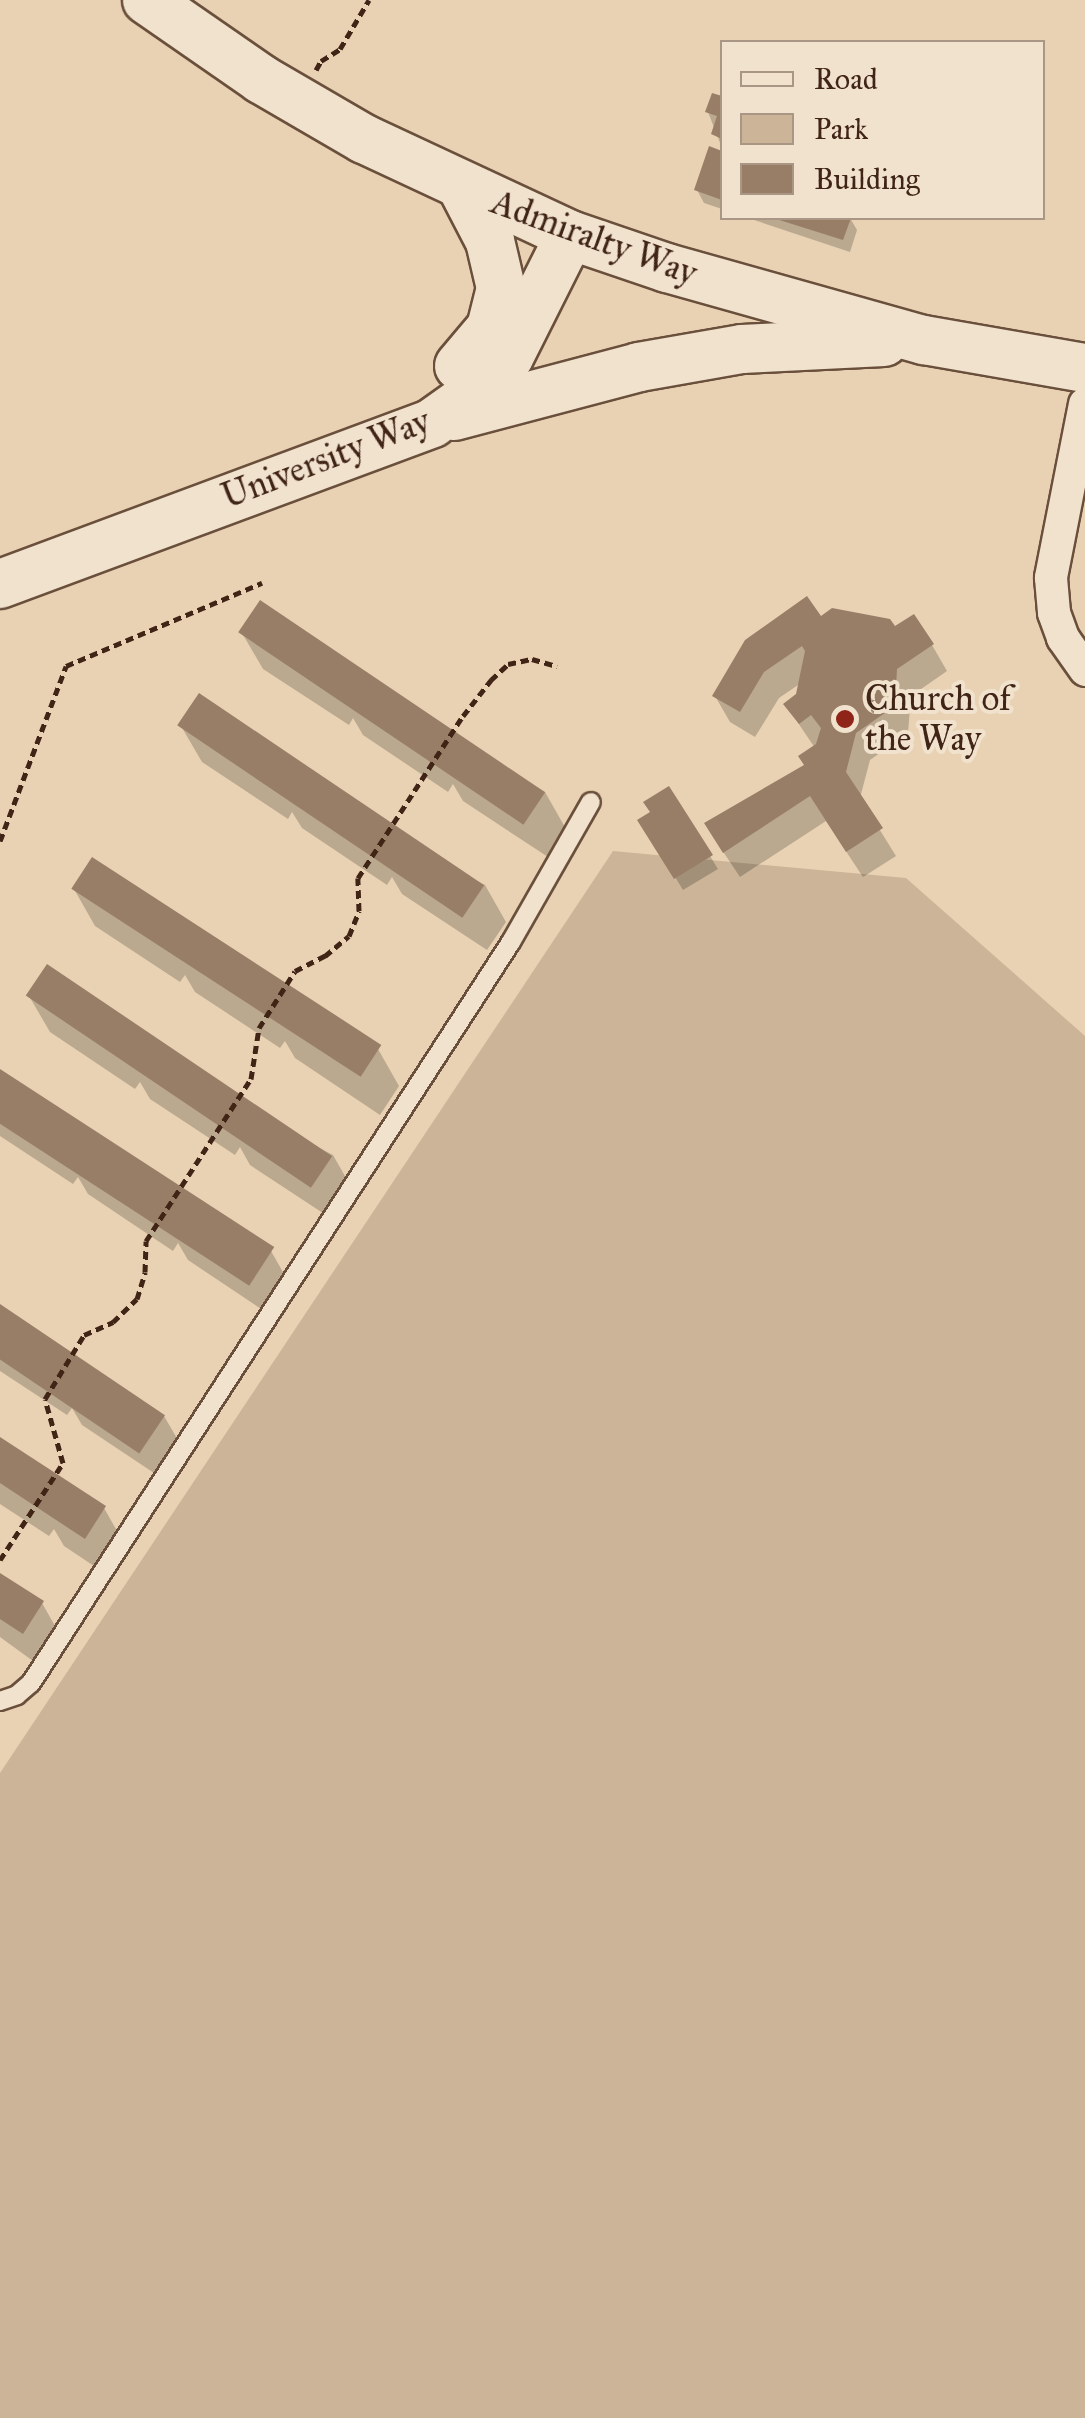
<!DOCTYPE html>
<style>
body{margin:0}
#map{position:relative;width:1085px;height:2418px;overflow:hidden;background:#e9d2b3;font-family:"IM FELL Great Primer",serif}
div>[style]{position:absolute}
.green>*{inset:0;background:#ccb498}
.shadow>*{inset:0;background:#0003}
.building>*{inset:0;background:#987e67;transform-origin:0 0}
.path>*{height:5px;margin-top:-2.5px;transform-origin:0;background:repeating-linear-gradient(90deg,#402415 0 8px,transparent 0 13px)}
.roads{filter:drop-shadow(2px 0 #6a503c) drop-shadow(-2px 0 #6a503c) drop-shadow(0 2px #6a503c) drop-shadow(0 -2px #6a503c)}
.lane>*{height:18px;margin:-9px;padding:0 9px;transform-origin:9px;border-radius:9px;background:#f1e2ce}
.street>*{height:32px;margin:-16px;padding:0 16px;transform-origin:16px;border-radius:16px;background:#f1e2ce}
.secondary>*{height:48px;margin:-24px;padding:0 24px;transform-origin:24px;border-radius:24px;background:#f1e2ce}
.dots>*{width:28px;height:28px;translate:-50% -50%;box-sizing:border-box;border:5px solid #f1e2ce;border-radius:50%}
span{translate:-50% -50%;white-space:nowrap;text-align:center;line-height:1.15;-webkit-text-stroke:8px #f1e2ce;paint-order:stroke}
.street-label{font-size:35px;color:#402415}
.poi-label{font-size:35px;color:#402415}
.left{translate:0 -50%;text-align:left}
.legend{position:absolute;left:720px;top:40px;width:325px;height:180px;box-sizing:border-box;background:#f1e2ce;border:2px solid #aa9684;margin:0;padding:12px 18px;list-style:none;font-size:30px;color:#402415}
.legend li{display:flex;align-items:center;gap:20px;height:50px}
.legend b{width:50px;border:2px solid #aa9684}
</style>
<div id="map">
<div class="green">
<div style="clip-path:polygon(613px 851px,906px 878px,1085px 1036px,1085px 2418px,0 2418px,0 1773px)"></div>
</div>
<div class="shadow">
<div style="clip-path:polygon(713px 96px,722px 99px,722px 148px,708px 112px)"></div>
<div style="clip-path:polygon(710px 150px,722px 154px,722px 209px,704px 203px,697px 190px)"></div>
<div style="clip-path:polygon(748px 218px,850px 218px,857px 230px,850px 252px)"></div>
<div style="clip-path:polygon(821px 619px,894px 630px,932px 645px,947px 671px,911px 696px,908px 733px,870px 760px,860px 798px,896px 856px,863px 877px,826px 821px,740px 877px,722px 850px,807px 767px,815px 748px,786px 705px,798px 695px,801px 683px,779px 698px,755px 737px,730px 722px,715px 696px)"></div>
<div style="clip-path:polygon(242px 633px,545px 792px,566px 829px,548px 857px,463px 801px,453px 784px,448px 792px,363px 735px,353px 718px,349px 725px,263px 669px)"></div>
<div style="clip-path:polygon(181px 726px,485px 885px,506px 922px,487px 950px,402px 894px,392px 877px,387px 885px,302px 828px,292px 812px,288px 819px,202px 762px)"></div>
<div style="clip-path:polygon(669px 789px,718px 869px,683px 890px,641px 821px,653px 813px)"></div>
<div style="clip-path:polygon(74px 889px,378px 1049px,399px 1086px,380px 1115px,295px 1058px,285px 1041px,280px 1048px,195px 992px,185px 975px,180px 982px,95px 926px)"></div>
<div style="clip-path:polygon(29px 996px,333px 1155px,354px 1192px,335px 1221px,250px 1165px,240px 1147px,235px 1155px,150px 1099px,140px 1082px,135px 1089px,50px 1032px)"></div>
<div style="clip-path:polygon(0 1072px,271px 1251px,292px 1288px,273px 1317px,188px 1260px,178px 1243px,173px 1251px,88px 1194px,78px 1177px,73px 1184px,0 1136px)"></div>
<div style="clip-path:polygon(0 1307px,164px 1416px,185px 1452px,166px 1481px,82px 1425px,72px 1408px,67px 1415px,0 1371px)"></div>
<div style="clip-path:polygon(0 1440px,104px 1508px,125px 1545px,106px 1574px,64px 1546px,54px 1529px,49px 1536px,0 1504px)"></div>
<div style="clip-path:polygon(0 1576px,42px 1603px,63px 1640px,44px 1669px,0 1637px)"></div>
</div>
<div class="building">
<div style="clip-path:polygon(712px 93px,722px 96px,722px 139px,711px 134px,717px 116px,705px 112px)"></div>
<div style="clip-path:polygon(709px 146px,722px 151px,722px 200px,694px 190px)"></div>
<div style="clip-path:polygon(773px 218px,851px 218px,843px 240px)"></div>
<div style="clip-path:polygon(807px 596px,821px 616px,832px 608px,890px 619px,895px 626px,914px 614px,934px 644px,897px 669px,895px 706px,856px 733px,846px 772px,883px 828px,846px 852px,810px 796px,723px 853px,704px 823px,804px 765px,798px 756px,816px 744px,821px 728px,811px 715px,799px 724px,783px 704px,796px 694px,805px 651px,802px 646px,764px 672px,740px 712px,712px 696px,745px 640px)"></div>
<div style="left:260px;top:600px;width:344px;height:39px;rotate:34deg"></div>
<div style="left:199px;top:693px;width:344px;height:39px;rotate:34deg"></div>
<div style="clip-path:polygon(669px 786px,713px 855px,674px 879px,637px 820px,650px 812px,643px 802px)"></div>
<div style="left:92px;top:857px;width:345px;height:38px;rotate:33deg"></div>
<div style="left:47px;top:964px;width:344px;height:38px;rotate:34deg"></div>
<div style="left:0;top:1069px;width:327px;height:46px;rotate:33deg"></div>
<div style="left:0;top:1304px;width:199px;height:46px;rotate:34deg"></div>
<div style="clip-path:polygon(0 1437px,106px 1506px,85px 1539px,0 1483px)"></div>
<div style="clip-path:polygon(0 1573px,44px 1601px,23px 1634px,0 1619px)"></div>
</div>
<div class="path">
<div style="left:316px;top:70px;width:10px;rotate:-61deg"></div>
<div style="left:321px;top:61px;width:22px;rotate:-32deg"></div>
<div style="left:340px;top:49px;width:57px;rotate:-59.4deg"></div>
<div style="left:0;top:841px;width:187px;rotate:-69.3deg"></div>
<div style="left:66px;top:666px;width:213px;rotate:-23deg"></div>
<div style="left:0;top:1560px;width:116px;rotate:-57deg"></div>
<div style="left:63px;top:1463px;width:66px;rotate:-105.7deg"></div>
<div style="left:45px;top:1399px;width:75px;rotate:-58.6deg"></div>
<div style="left:84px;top:1335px;width:32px;rotate:-24deg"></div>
<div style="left:113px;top:1322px;width:33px;rotate:-44deg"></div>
<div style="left:137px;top:1299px;width:28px;rotate:-73deg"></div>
<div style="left:145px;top:1272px;width:31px;rotate:-88deg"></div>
<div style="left:146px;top:1241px;width:193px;rotate:-57.1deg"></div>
<div style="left:251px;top:1079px;width:52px;rotate:-81.1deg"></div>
<div style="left:259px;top:1028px;width:67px;rotate:-57.7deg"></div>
<div style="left:295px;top:971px;width:34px;rotate:-27deg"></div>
<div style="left:325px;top:956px;width:31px;rotate:-40deg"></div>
<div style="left:349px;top:936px;width:27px;rotate:-68deg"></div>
<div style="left:359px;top:911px;width:33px;rotate:-92deg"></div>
<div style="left:358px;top:878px;width:193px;rotate:-57.1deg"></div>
<div style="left:463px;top:716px;width:46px;rotate:-52.1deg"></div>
<div style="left:491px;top:680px;width:23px;rotate:-43deg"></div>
<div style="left:508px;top:664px;width:25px;rotate:-12deg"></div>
<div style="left:532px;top:659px;width:26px;rotate:16deg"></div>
</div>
<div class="roads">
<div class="lane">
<div style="left:0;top:1701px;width:18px;rotate:-19deg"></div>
<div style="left:17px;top:1695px;width:18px;rotate:-41deg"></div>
<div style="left:31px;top:1683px;width:883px;rotate:-57.07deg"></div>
<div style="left:511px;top:942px;width:161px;rotate:-60.3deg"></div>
</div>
<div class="street">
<div style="left:1085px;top:404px;width:177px;rotate:101.1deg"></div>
<div style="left:1051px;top:578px;width:35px;rotate:85deg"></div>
<div style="left:1054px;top:613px;width:27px;rotate:70deg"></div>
<div style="left:1063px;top:638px;width:39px;rotate:55deg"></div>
</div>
<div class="secondary">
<div style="left:147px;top:0;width:139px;rotate:34.7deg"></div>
<div style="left:261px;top:79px;width:119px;rotate:30.2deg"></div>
<div style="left:364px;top:139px;width:227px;rotate:25deg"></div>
<div style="left:570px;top:235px;width:102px;rotate:18.8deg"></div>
<div style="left:667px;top:268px;width:267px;rotate:15.7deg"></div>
<div style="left:924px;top:340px;width:163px;rotate:9.9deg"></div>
<div style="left:459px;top:366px;width:50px;rotate:-49.9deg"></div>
<div style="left:491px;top:328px;width:41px;rotate:-76deg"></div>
<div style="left:501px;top:288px;width:48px;rotate:-103.2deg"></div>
<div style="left:490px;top:241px;width:59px;rotate:-117.4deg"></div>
<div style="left:454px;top:416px;width:191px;rotate:-14.8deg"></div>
<div style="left:639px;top:367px;width:105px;rotate:-9.9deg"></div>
<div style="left:742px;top:349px;width:142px;rotate:-2.8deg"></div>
<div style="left:0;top:584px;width:461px;rotate:-20.4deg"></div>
<div style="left:432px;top:423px;width:47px;rotate:-35.4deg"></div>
<div style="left:470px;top:396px;width:55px;rotate:-45deg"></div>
<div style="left:509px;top:357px;width:136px;rotate:-63.4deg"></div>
</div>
</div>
<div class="dots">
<div style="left:845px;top:719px;background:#8f2418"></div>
</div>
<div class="street-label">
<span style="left:594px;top:238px;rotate:20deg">Admiralty Way</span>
<span style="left:326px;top:459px;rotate:-21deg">University Way</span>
</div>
<div class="poi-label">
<span class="left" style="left:865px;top:719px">Church of<br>the Way</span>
</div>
<ul class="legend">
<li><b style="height:12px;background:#f1e2ce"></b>Road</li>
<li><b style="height:28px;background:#ccb498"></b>Park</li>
<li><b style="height:28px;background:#987e67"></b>Building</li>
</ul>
</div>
